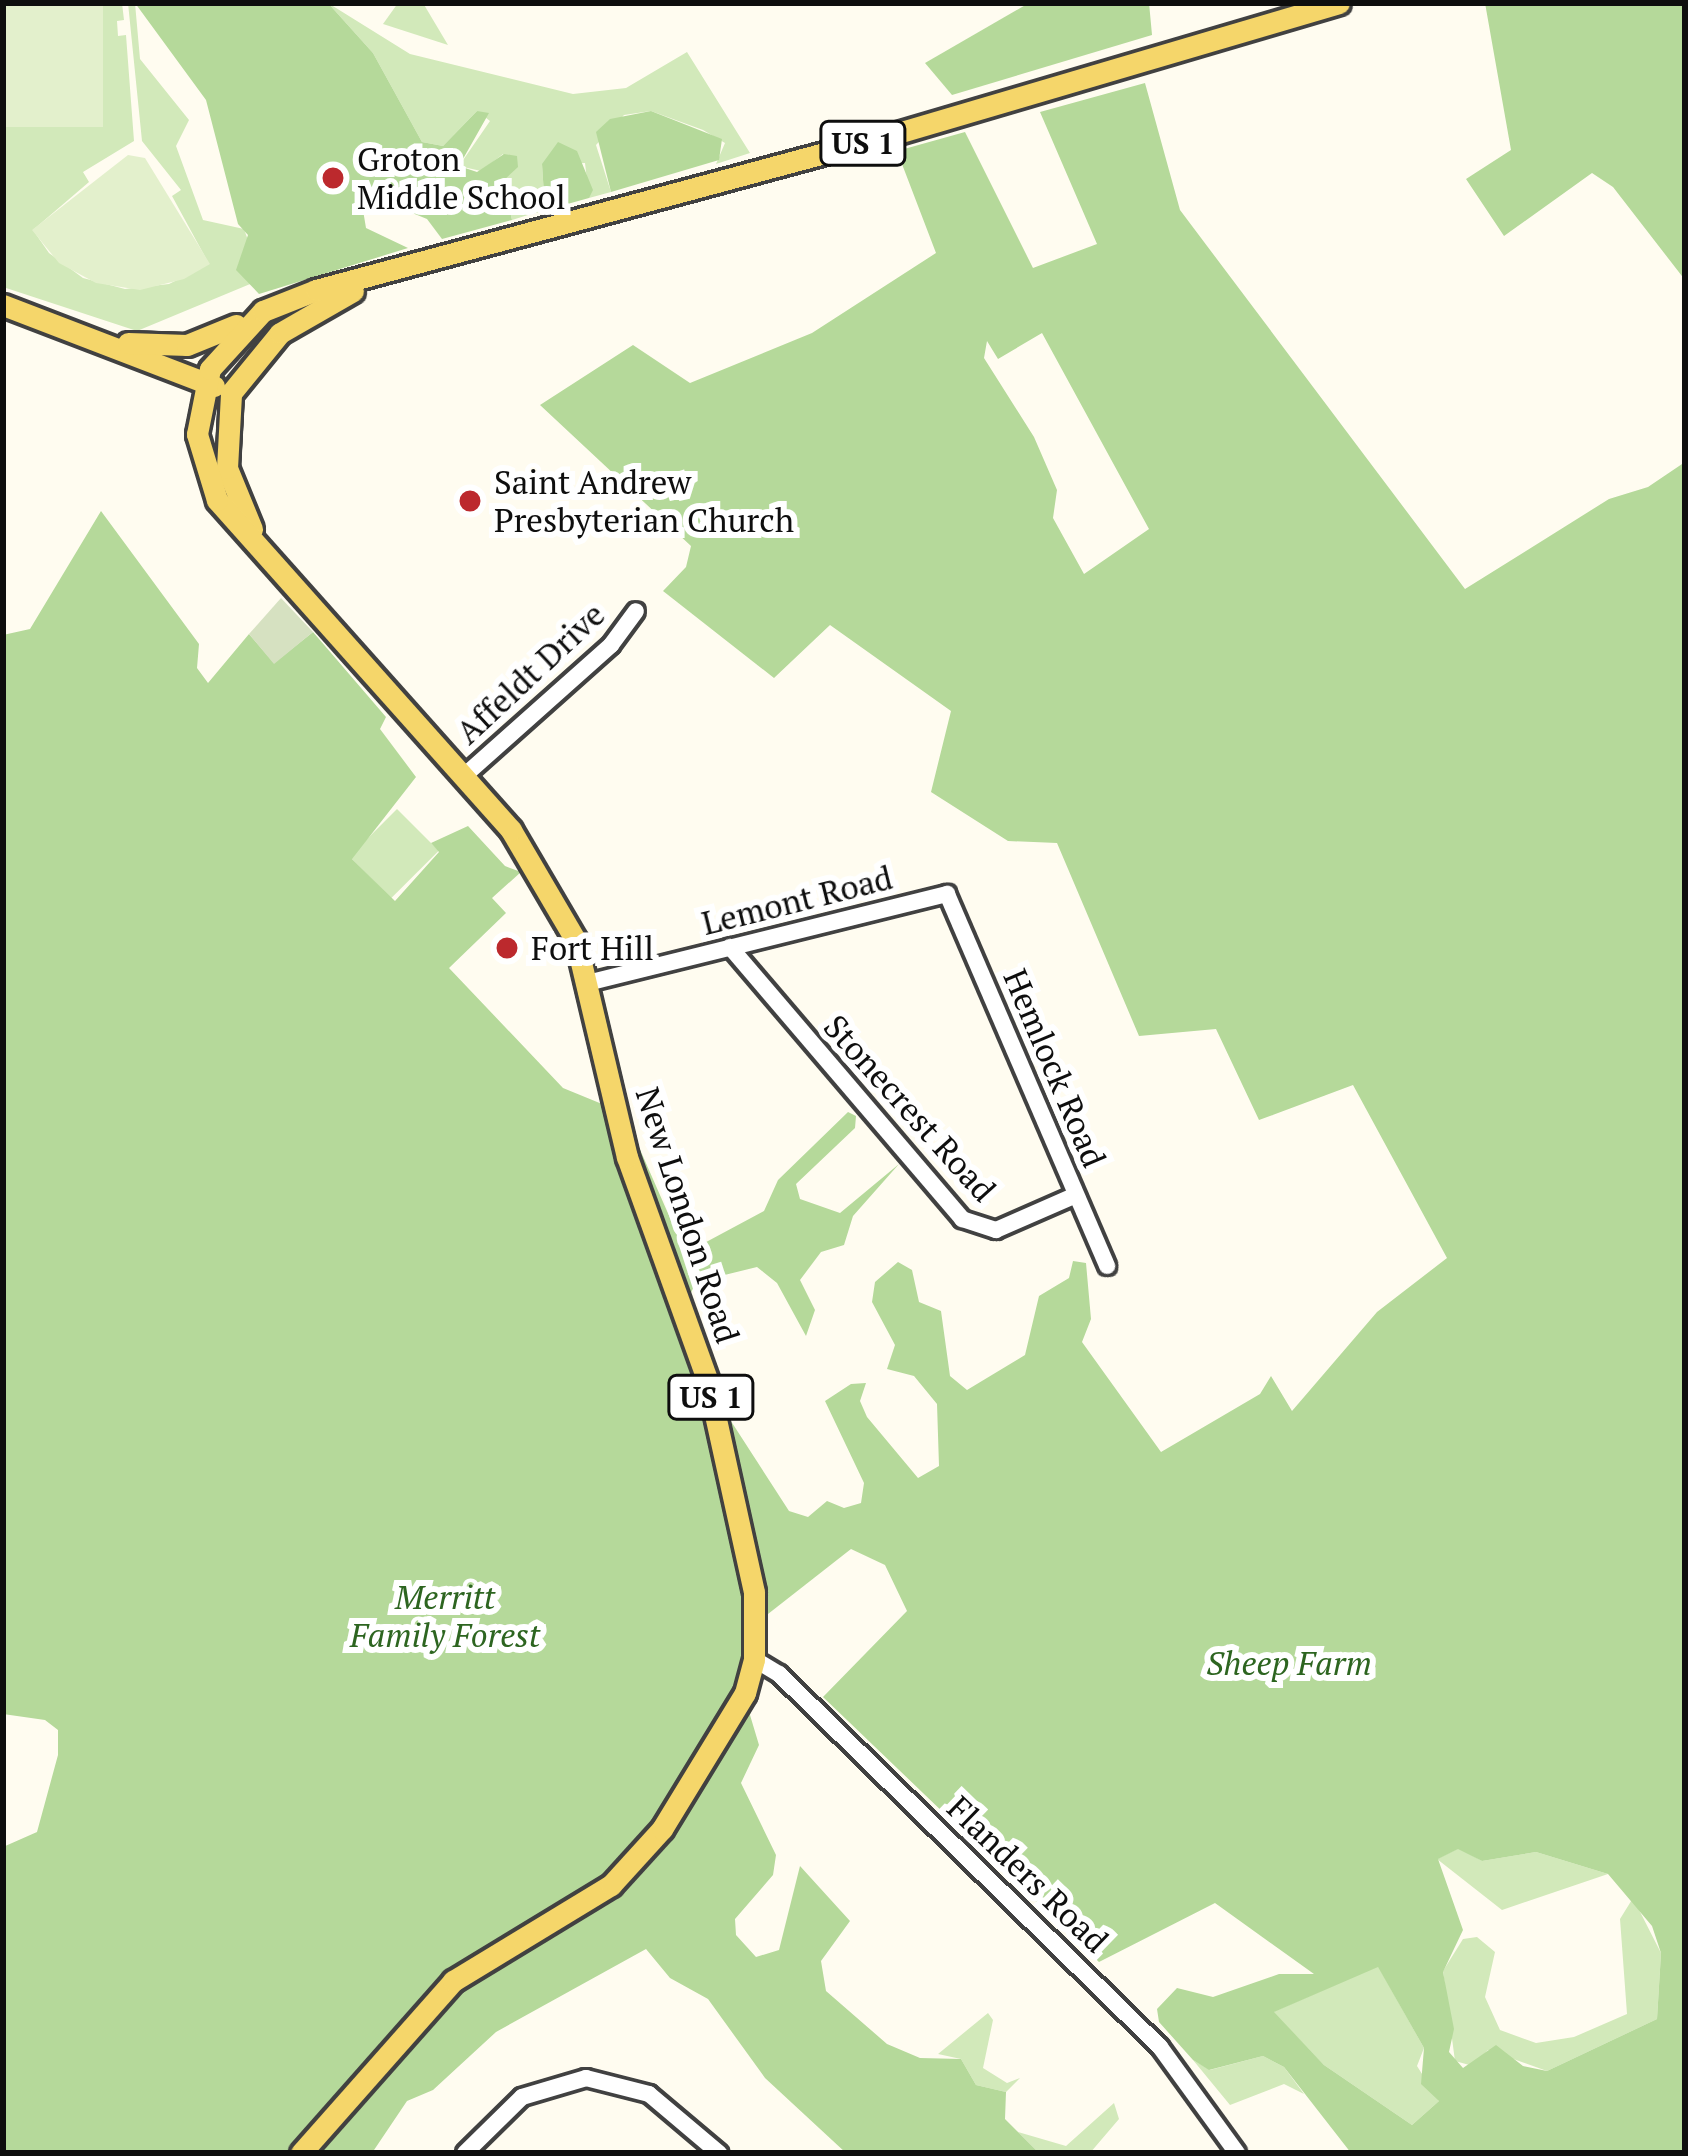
<!DOCTYPE html>
<style>
body{margin:0}
#map{position:relative;width:1688px;height:2156px;overflow:hidden;background:#fffcf0;font-family:"PT Serif",serif}
div>[style]{position:absolute}
.green>*{inset:0;background:#d2e9ba;transform-origin:0 0}
.forest>*{inset:0;background:#b5d99a}
.cemetery>*{inset:0;background:#d6e1c1}
.pitch>*{inset:0;background:#e3f0cc;transform-origin:0 0}
.roads{filter:drop-shadow(3px 0 #414141) drop-shadow(-3px 0 #414141) drop-shadow(0 3px #414141) drop-shadow(0 -3px #414141)}
.minor>*{height:16px;margin:-8px;padding:0 8px;transform-origin:8px;border-radius:8px;background:#fff}
.major>*{height:21px;margin:-10.5px;padding:0 10.5px;transform-origin:10.5px;border-radius:10.5px;background:#f5d66a}
.dots>*{width:33px;height:33px;translate:-50% -50%;box-sizing:border-box;border:6px solid #fff;border-radius:50%}
span{translate:-50% -50%;white-space:nowrap;text-align:center;line-height:1.15;-webkit-text-stroke:12px #fff;paint-order:stroke}
.shield-label span{padding:3px 9px;background:#fff;border:3px solid;border-radius:9px;-webkit-text-stroke-width:0}
.shield-label{font-size:30px;color:#0e0e0e;font-weight:700}
.poi-label{font-size:33px;color:#0e0e0e}
.left{translate:0 -50%;text-align:left}
.street-label{font-size:33px;color:#0e0e0e}
.park-label{font-size:33px;color:#2d6520;font-style:italic}
.frame{position:absolute;inset:0;border:6px solid #0e0e0e;pointer-events:none}
</style>
<div id="map">
<div class="green">
<div style="clip-path:polygon(3px 3px,122px 3px,124px 20px,117px 21px,118px 36px,126px 35px,134px 141px,83px 172px,89px 182px,33px 230px,49px 253px,83px 278px,125px 289px,169px 284px,209px 264px,172px 196px,181px 190px,142px 141px,128px 3px,135px 3px,140px 59px,189px 120px,176px 146px,203px 220px,244px 229px,249px 243px,238px 265px,255px 282px,137px 331px,3px 287px)"></div>
<div style="clip-path:polygon(328px 3px,410px 54px,573px 94px,626px 88px,687px 52px,750px 153px,716px 164px,725px 143px,703px 130px,651px 111px,624px 115px,596px 145px,611px 192px,589px 198px,585px 163px,542px 164px,544px 195px,528px 215px,512px 220px,503px 181px,512px 169px,503px 154px,481px 171px,459px 166px,490px 121px,477px 111px,443px 146px,422px 142px,373px 53px)"></div>
<div style="clip-path:polygon(398px 3px,423px 3px,448px 45px,383px 24px)"></div>
<div style="left:397px;top:809px;width:59px;height:67px;rotate:45deg"></div>
<div style="clip-path:polygon(1459px 1848px,1482px 1861px,1536px 1852px,1608px 1874px,1502px 1910px,1437px 1859px)"></div>
<div style="clip-path:polygon(1633px 1898px,1661px 1953px,1657px 2019px,1547px 2071px,1488px 2050px,1473px 2066px,1455px 2061px,1443px 1971px,1463px 1939px,1477px 1937px,1495px 1952px,1485px 1997px,1500px 2030px,1536px 2043px,1574px 2037px,1627px 2014px,1620px 1919px)"></div>
<div style="clip-path:polygon(1378px 1966px,1424px 2048px,1417px 2066px,1439px 2101px,1412px 2125px,1324px 2065px,1273px 2012px)"></div>
<div style="clip-path:polygon(988px 2013px,993px 2020px,983px 2068px,1007px 2083px,1020px 2078px,1006px 2092px,976px 2085px,961px 2059px,938px 2054px)"></div>
<div style="clip-path:polygon(1263px 2056px,1284px 2067px,1304px 2094px,1284px 2084px,1230px 2105px,1193px 2060px,1210px 2070px)"></div>
<div style="clip-path:polygon(1114px 2103px,1119px 2119px,1090px 2153px,1039px 2153px,1018px 2132px,1066px 2146px)"></div>
</div>
<div class="forest">
<div style="clip-path:polygon(135px 3px,328px 3px,373px 53px,422px 142px,443px 146px,477px 111px,489px 113px,459px 166px,477px 172px,504px 154px,517px 156px,518px 167px,503px 181px,512px 220px,442px 239px,427px 219px,373px 197px,363px 210px,366px 228px,408px 248px,259px 294px,236px 270px,248px 235px,238px 224px,206px 100px)"></div>
<div style="clip-path:polygon(1029px 3px,1149px 3px,1152px 35px,952px 95px,925px 63px)"></div>
<div style="clip-path:polygon(1485px 3px,1685px 3px,1685px 280px,1613px 187px,1592px 173px,1504px 236px,1466px 179px,1511px 150px)"></div>
<div style="clip-path:polygon(evenodd,1145px 83px,1180px 210px,1465px 589px,1609px 499px,1648px 487px,1685px 462px,1685px 2153px,1351px 2153px,1284px 2067px,1263px 2056px,1209px 2070px,1193px 2060px,1159px 2022px,1157px 2009px,1177px 1988px,1213px 1997px,1279px 1974px,1314px 1974px,1215px 1903px,1099px 1962px,823px 1697px,907px 1611px,885px 1565px,851px 1549px,768px 1614px,750px 1715px,759px 1745px,741px 1783px,776px 1855px,773px 1875px,735px 1919px,736px 1935px,756px 1957px,779px 1950px,800px 1866px,850px 1921px,821px 1961px,826px 1991px,887px 2044px,920px 2058px,961px 2059px,976px 2085px,1006px 2092px,1005px 2119px,1039px 2153px,846px 2153px,765px 2078px,708px 1999px,670px 1978px,646px 1949px,496px 2032px,433px 2090px,407px 2101px,372px 2153px,3px 2153px,3px 1847px,37px 1832px,58px 1755px,58px 1730px,45px 1720px,3px 1714px,3px 635px,30px 629px,101px 511px,199px 644px,197px 668px,208px 683px,249px 634px,274px 663px,313px 632px,386px 717px,380px 729px,416px 777px,352px 859px,395px 901px,439px 852px,431px 843px,468px 826px,505px 866px,521px 872px,492px 898px,506px 913px,449px 968px,563px 1088px,624px 1113px,681px 1243px,695px 1248px,764px 1211px,778px 1180px,848px 1112px,856px 1116px,855px 1128px,796px 1184px,800px 1199px,840px 1213px,899px 1164px,853px 1216px,844px 1245px,821px 1252px,800px 1280px,815px 1310px,806px 1336px,777px 1283px,757px 1267px,696px 1282px,689px 1297px,727px 1415px,789px 1511px,808px 1517px,827px 1501px,844px 1508px,861px 1503px,864px 1483px,825px 1401px,851px 1384px,866px 1383px,860px 1401px,867px 1417px,918px 1478px,939px 1466px,937px 1404px,914px 1376px,887px 1369px,895px 1345px,872px 1302px,875px 1282px,898px 1262px,912px 1270px,919px 1302px,941px 1311px,950px 1376px,967px 1390px,1025px 1355px,1039px 1296px,1069px 1278px,1073px 1261px,1086px 1263px,1091px 1319px,1082px 1342px,1161px 1452px,1260px 1394px,1271px 1376px,1292px 1411px,1377px 1312px,1447px 1258px,1353px 1085px,1259px 1120px,1216px 1029px,1139px 1036px,1057px 843px,1008px 841px,931px 792px,951px 711px,830px 625px,774px 678px,663px 591px,686px 567px,691px 546px,540px 405px,633px 345px,690px 383px,812px 333px,936px 253px,897px 151px,965px 132px,1033px 268px,1097px 244px,1040px 112px,1145px 83px,1042px 333px,1149px 529px,1084px 574px,1053px 518px,1057px 490px,1034px 437px,984px 358px,987px 341px,998px 359px,1042px 333px,1145px 83px,1458px 1849px,1482px 1861px,1536px 1852px,1608px 1874px,1652px 1926px,1661px 1953px,1657px 2019px,1547px 2071px,1523px 2066px,1496px 2045px,1463px 2068px,1449px 2052px,1454px 2029px,1443px 1972px,1463px 1930px,1438px 1859px,1458px 1849px,1145px 83px,1378px 1967px,1424px 2048px,1421px 2084px,1439px 2101px,1412px 2125px,1324px 2065px,1274px 2012px,1378px 1967px)"></div>
<div style="clip-path:polygon(651px 111px,722px 139px,719px 160px,611px 192px,596px 132px,610px 119px)"></div>
<div style="clip-path:polygon(558px 142px,577px 151px,593px 190px,589px 198px,528px 215px,544px 195px,542px 164px)"></div>
</div>
<div class="cemetery">
<div style="clip-path:polygon(281px 598px,313px 632px,274px 664px,249px 634px)"></div>
</div>
<div class="pitch">
<div style="left:5px;top:3px;width:98px;height:124px"></div>
<div style="clip-path:polygon(128px 155px,145px 158px,210px 264px,184px 279px,140px 290px,96px 283px,59px 263px,32px 230px)"></div>
</div>
<div class="roads">
<div class="minor">
<div style="left:464px;top:776px;width:197px;rotate:-41.7deg"></div>
<div style="left:611px;top:645px;width:42px;rotate:-53.7deg"></div>
<div style="left:730px;top:947px;width:358px;rotate:49.5deg"></div>
<div style="left:962px;top:1219px;width:36px;rotate:18deg"></div>
<div style="left:996px;top:1230px;width:87px;rotate:-23.6deg"></div>
<div style="left:591px;top:982px;width:367px;rotate:-13.9deg"></div>
<div style="left:947px;top:894px;width:405px;rotate:66.7deg"></div>
<div style="left:754px;top:1659px;width:29px;rotate:31deg"></div>
<div style="left:779px;top:1674px;width:533px;rotate:44.39deg"></div>
<div style="left:1160px;top:2047px;width:131px;rotate:54deg"></div>
<div style="left:465px;top:2153px;width:80px;rotate:-44.5deg"></div>
<div style="left:522px;top:2097px;width:67px;rotate:-16.5deg"></div>
<div style="left:586px;top:2078px;width:65px;rotate:14.3deg"></div>
<div style="left:649px;top:2094px;width:92px;rotate:40.1deg"></div>
</div>
<div class="major">
<div style="left:3px;top:305px;width:226px;rotate:21deg"></div>
<div style="left:128px;top:343px;width:59px;rotate:1.9deg"></div>
<div style="left:187px;top:345px;width:53px;rotate:-22.2deg"></div>
<div style="left:252px;top:529px;width:66px;rotate:-112.3deg"></div>
<div style="left:227px;top:468px;width:75px;rotate:-86.9deg"></div>
<div style="left:231px;top:393px;width:77px;rotate:-50.8deg"></div>
<div style="left:280px;top:333px;width:84px;rotate:-29.9deg"></div>
<div style="left:301px;top:2153px;width:230px;rotate:-48.5deg"></div>
<div style="left:453px;top:1981px;width:185px;rotate:-31.3deg"></div>
<div style="left:611px;top:1885px;width:76px;rotate:-47.7deg"></div>
<div style="left:662px;top:1829px;width:159px;rotate:-58.6deg"></div>
<div style="left:745px;top:1693px;width:35px;rotate:-75deg"></div>
<div style="left:754px;top:1659px;width:67px;rotate:-90deg"></div>
<div style="left:754px;top:1592px;width:215px;rotate:-102.4deg"></div>
<div style="left:708px;top:1382px;width:239px;rotate:-109.8deg"></div>
<div style="left:627px;top:1157px;width:222px;rotate:-103.3deg"></div>
<div style="left:576px;top:941px;width:129px;rotate:-120.4deg"></div>
<div style="left:511px;top:830px;width:442px;rotate:-131.7deg"></div>
<div style="left:217px;top:500px;width:69px;rotate:-106.9deg"></div>
<div style="left:197px;top:434px;width:66px;rotate:-78.7deg"></div>
<div style="left:210px;top:369px;width:79px;rotate:-47.6deg"></div>
<div style="left:263px;top:311px;width:57px;rotate:-21.6deg"></div>
<div style="left:316px;top:290px;width:588px;rotate:-15.08deg"></div>
<div style="left:884px;top:137px;width:474px;rotate:-16.4deg"></div>
</div>
</div>
<div class="dots">
<div style="left:333px;top:178px;background:#bc292d"></div>
<div style="left:470px;top:501px;background:#bc292d"></div>
<div style="left:507px;top:948px;background:#bc292d"></div>
</div>
<div class="shield-label">
<span style="left:863px;top:143px">US 1</span>
<span style="left:711px;top:1397px">US 1</span>
</div>
<div class="poi-label">
<span class="left" style="left:357px;top:178px">Groton<br>Middle School</span>
<span class="left" style="left:494px;top:501px">Saint Andrew<br>Presbyterian Church</span>
<span class="left" style="left:531px;top:948px">Fort Hill</span>
</div>
<div class="street-label">
<span style="left:530px;top:673px;rotate:-43deg">Affeldt Drive</span>
<span style="left:797px;top:900px;rotate:-14deg">Lemont Road</span>
<span style="left:1055px;top:1068px;rotate:67deg">Hemlock Road</span>
<span style="left:910px;top:1108px;rotate:48deg">Stonecrest Road</span>
<span style="left:688px;top:1215px;rotate:72deg">New London Road</span>
<span style="left:1028px;top:1874px;rotate:44deg">Flanders Road</span>
</div>
<div class="park-label">
<span style="left:445px;top:1616px">Merritt<br>Family Forest</span>
<span style="left:1289px;top:1663px">Sheep Farm</span>
</div>
<div class="frame"></div>
</div>
